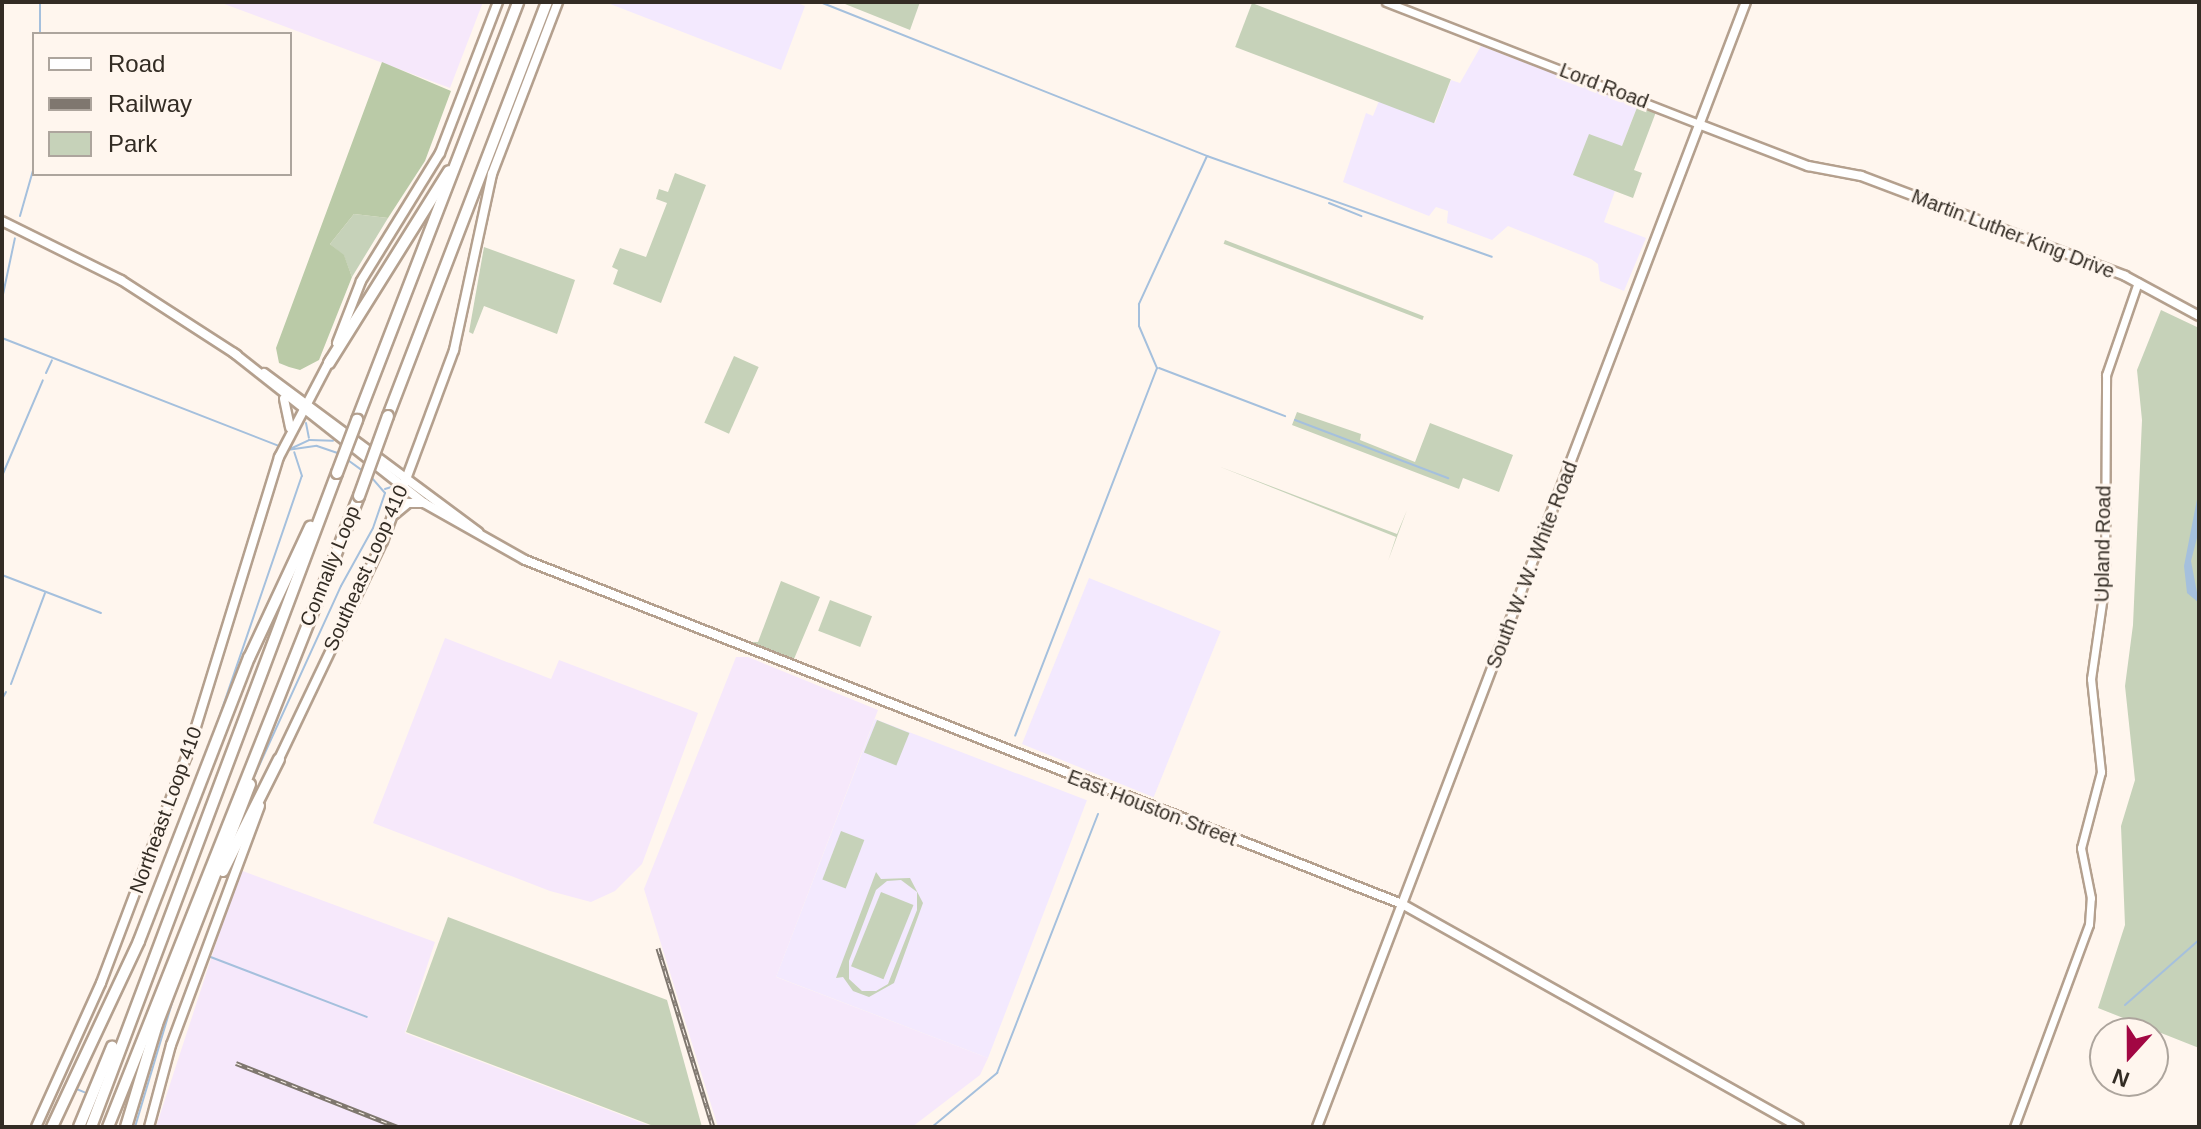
<!DOCTYPE html>
<style>
body{margin:0}
#map{position:relative;width:2201px;height:1129px;overflow:hidden;background:#fff6ee;font-family:Helvetica,sans-serif}
div>[style]{position:absolute}
.industrial>*{inset:0;background:#f6e8fb}
.education>*{inset:0;background:#f3e9fe;transform-origin:0 0}
.green>*{inset:0;background:#c6d2b9;transform-origin:0 0}
.forest>*{inset:0;background:#bacaa7}
.water>*{inset:0;background:#a5c0dd}
.stream>*{height:2px;margin:-1px;padding:0 1px;transform-origin:1px;border-radius:1px;background:#a5c0dd}
.roads{filter:drop-shadow(2px 0 #b4a08e) drop-shadow(-2px 0 #b4a08e) drop-shadow(0 2px #b4a08e) drop-shadow(0 -2px #b4a08e)}
.minor>*{height:7px;margin:-3.5px;padding:0 3.5px;transform-origin:3.5px;border-radius:3.5px;background:#fff}
.major>*{height:8px;margin:-4px;padding:0 4px;transform-origin:4px;border-radius:4px;background:#fff}
.highway>*{height:10px;margin:-5px;padding:0 5px;transform-origin:5px;border-radius:5px;background:#fff}
.rail>*{height:5px;margin-top:-2.5px;transform-origin:0;background:repeating-linear-gradient(90deg,#fff6ee 0 6px,#7f776f 0 12px);box-sizing:border-box;border-block:2px solid #7f776f}
.bridges{filter:drop-shadow(2px 0 #b4a08e) drop-shadow(-2px 0 #b4a08e) drop-shadow(0 2px #b4a08e) drop-shadow(0 -2px #b4a08e)}
.highway-bridge>*{height:10px;margin:-5px;padding:0 5px;transform-origin:5px;border-radius:5px;background:#fff}
span{translate:-50% -50%;white-space:nowrap;text-align:center;line-height:1.15;-webkit-text-stroke:6px #fff6ee;paint-order:stroke}
.street-label{font-size:20px;color:#332c24}
.frame{position:absolute;inset:0;border:4px solid #332c24;pointer-events:none}
.legend{position:absolute;left:32px;top:32px;width:260px;height:144px;box-sizing:border-box;background:#fff6ee;border:2px solid #ada59d;margin:0;padding:10px 14px;list-style:none;font-size:24px;color:#332c24}
.legend li{display:flex;align-items:center;gap:16px;height:40px}
.legend b{width:40px;border:2px solid #ada59d}
.north{position:absolute;left:2089px;top:1017px;width:80px;height:80px;box-sizing:border-box;background:#fff6ee;border:2px solid #ada59d;border-radius:50%;rotate:201deg;font-size:22px;font-weight:700;line-height:32px;text-align:center;color:#332c24}
.north::after{content:'';display:block;margin:auto;width:28px;height:36px;background:#a20743;clip-path:polygon(50% 0,100% 100%,50% 72%,0 100%)}
</style>
<div id="map">
<div class="industrial">
<div style="clip-path:polygon(219px 2px,483px 2px,450px 88px)"></div>
<div style="clip-path:polygon(445px 638px,551px 679px,559px 660px,698px 713px,642px 864px,615px 891px,591px 902px,550px 891px,373px 823px)"></div>
<div style="clip-path:polygon(736px 657px,748px 657px,878px 710px,776px 977px,988px 1058px,980px 1075px,912px 1127px,718px 1127px,644px 889px)"></div>
<div style="clip-path:polygon(240px 870px,435px 942px,405px 1033px,653px 1127px,156px 1127px)"></div>
</div>
<div class="education">
<div style="clip-path:polygon(605px 2px,795px 2px,805px 6px,781px 70px)"></div>
<div style="clip-path:polygon(1481px 46px,1638px 105px,1622px 146px,1573px 175px,1615px 191px,1604px 222px,1646px 238px,1624px 291px,1600px 281px,1598px 264px,1591px 259px,1508px 226px,1492px 240px,1447px 223px,1448px 211px,1436px 207px,1429px 216px,1343px 182px,1366px 113px,1373px 116px,1379px 101px,1435px 123px,1451px 80px,1460px 83px)"></div>
<div style="left:1089px;top:578px;width:142px;height:179px;rotate:22deg"></div>
<div style="left:875px;top:719px;width:227px;height:276px;rotate:21deg"></div>
</div>
<div class="green">
<div style="clip-path:polygon(840px 2px,920px 2px,910px 30px)"></div>
<div style="left:1252px;top:3px;width:213px;height:47px;rotate:21deg"></div>
<div style="clip-path:polygon(1638px 105px,1656px 112px,1634px 170px,1642px 173px,1633px 198px,1573px 175px,1589px 134px,1622px 146px)"></div>
<div style="clip-path:polygon(675px 173px,706px 185px,661px 303px,613px 284px,618px 270px,612px 267px,620px 248px,646px 257px,667px 203px,656px 199px,659px 189px,668px 192px)"></div>
<div style="clip-path:polygon(354px 214px,388px 218px,352px 277px,344px 256px,330px 244px)"></div>
<div style="left:1225px;top:240px;width:213px;height:4px;rotate:21deg"></div>
<div style="clip-path:polygon(484px 247px,575px 280px,557px 334px,484px 306px,473px 334px,469px 332px)"></div>
<div style="clip-path:polygon(2161px 310px,2199px 328px,2199px 1048px,2098px 1008px,2125px 925px,2121px 826px,2135px 780px,2125px 686px,2133px 625px,2142px 420px,2137px 370px)"></div>
<div style="left:734px;top:356px;width:27px;height:73px;rotate:24deg"></div>
<div style="clip-path:polygon(1297px 412px,1361px 434px,1360px 440px,1415px 462px,1430px 423px,1513px 455px,1499px 492px,1463px 478px,1459px 489px,1292px 425px)"></div>
<div style="clip-path:polygon(1218px 466px,1397px 534px,1407px 510px,1388px 561px,1396px 537px)"></div>
<div style="clip-path:polygon(781px 581px,820px 597px,794px 659px,751px 642px,758px 642px)"></div>
<div style="left:830px;top:600px;width:45px;height:33px;rotate:21deg"></div>
<div style="left:877px;top:720px;width:35px;height:35px;rotate:22deg"></div>
<div style="left:841px;top:831px;width:25px;height:52px;rotate:21deg"></div>
<div style="clip-path:polygon(evenodd,876px 872px,881px 879px,910px 878px,923px 903px,894px 983px,869px 997px,853px 991px,843px 977px,836px 978px,876px 872px,901px 880px,917px 892px,917px 910px,888px 984px,876px 991px,862px 991px,849px 979px,849px 961px,876px 890px,887px 881px,901px 880px)"></div>
<div style="left:881px;top:892px;width:35px;height:80px;rotate:22deg"></div>
<div style="clip-path:polygon(448px 917px,667px 1000px,702px 1127px,656px 1127px,406px 1032px)"></div>
</div>
<div class="forest">
<div style="clip-path:polygon(382px 62px,451px 91px,425px 161px,388px 218px,354px 214px,330px 244px,344px 255px,352px 277px,319px 360px,300px 370px,289px 367px,279px 363px,276px 348px)"></div>
</div>
<div class="water">
<div style="clip-path:polygon(2199px 489px,2199px 530px,2191px 561px,2199px 603px,2187px 593px,2184px 566px)"></div>
</div>
<div class="stream">
<div style="left:820px;top:2px;width:417px;rotate:21.7deg"></div>
<div style="left:1207px;top:156px;width:163px;rotate:114.7deg"></div>
<div style="left:1139px;top:304px;width:22px;rotate:90deg"></div>
<div style="left:1139px;top:326px;width:46px;rotate:66.8deg"></div>
<div style="left:1157px;top:368px;width:394px;rotate:111.1deg"></div>
<div style="left:40px;top:34px;width:32px;rotate:-90deg"></div>
<div style="left:1207px;top:156px;width:302px;rotate:19.5deg"></div>
<div style="left:1329px;top:203px;width:35px;rotate:22deg"></div>
<div style="left:20px;top:216px;width:51px;rotate:-74.1deg"></div>
<div style="left:2px;top:299px;width:62px;rotate:-78deg"></div>
<div style="left:2px;top:338px;width:297px;rotate:21.3deg"></div>
<div style="left:1159px;top:368px;width:135px;rotate:20.9deg"></div>
<div style="left:46px;top:373px;width:14px;rotate:-65deg"></div>
<div style="left:1295px;top:420px;width:164px;rotate:20.8deg"></div>
<div style="left:306px;top:423px;width:15px;rotate:79deg"></div>
<div style="left:290px;top:449px;width:21px;rotate:-25deg"></div>
<div style="left:309px;top:440px;width:24px;rotate:2deg"></div>
<div style="left:287px;top:450px;width:30px;rotate:-8deg"></div>
<div style="left:317px;top:446px;width:24px;rotate:19deg"></div>
<div style="left:345px;top:458px;width:22px;rotate:36deg"></div>
<div style="left:2px;top:476px;width:104px;rotate:-66.9deg"></div>
<div style="left:385px;top:489px;width:10px;rotate:-17deg"></div>
<div style="left:2px;top:575px;width:106px;rotate:21deg"></div>
<div style="left:11px;top:684px;width:97px;rotate:-69.5deg"></div>
<div style="left:2px;top:699px;width:8px;rotate:-60deg"></div>
<div style="left:210px;top:744px;width:283px;rotate:-71.1deg"></div>
<div style="left:302px;top:476px;width:25px;rotate:-108deg"></div>
<div style="left:253px;top:779px;width:212px;rotate:-65.5deg"></div>
<div style="left:341px;top:586px;width:66px;rotate:-61.1deg"></div>
<div style="left:373px;top:528px;width:37px;rotate:-71deg"></div>
<div style="left:385px;top:493px;width:21px;rotate:-131deg"></div>
<div style="left:208px;top:956px;width:170px;rotate:21deg"></div>
<div style="left:2125px;top:1005px;width:98px;rotate:-41.3deg"></div>
<div style="left:74px;top:1088px;width:11px;rotate:22deg"></div>
<div style="left:135px;top:1127px;width:150px;rotate:-73.4deg"></div>
<div style="left:932px;top:1127px;width:85px;rotate:-39.7deg"></div>
<div style="left:997px;top:1073px;width:278px;rotate:-68.7deg"></div>
</div>
<div class="roads">
<div class="minor">
<div style="left:1386px;top:2px;width:338px;rotate:21.3deg"></div>
<div style="left:2014px;top:1127px;width:216px;rotate:-69.7deg"></div>
<div style="left:2089px;top:924px;width:26px;rotate:-86deg"></div>
<div style="left:2091px;top:898px;width:51px;rotate:-101.3deg"></div>
<div style="left:2081px;top:848px;width:79px;rotate:-75.3deg"></div>
<div style="left:2101px;top:772px;width:94px;rotate:-96.1deg"></div>
<div style="left:2091px;top:679px;width:98px;rotate:-81.8deg"></div>
<div style="left:2105px;top:582px;width:207px;rotate:-89.7deg"></div>
<div style="left:2106px;top:375px;width:98px;rotate:-71deg"></div>
</div>
<div class="major">
<div style="left:1701px;top:125px;width:115px;rotate:21deg"></div>
<div style="left:1808px;top:166px;width:54px;rotate:10.7deg"></div>
<div style="left:1861px;top:176px;width:282px;rotate:20.7deg"></div>
<div style="left:2125px;top:276px;width:84px;rotate:28.4deg"></div>
<div style="left:2px;top:221px;width:133px;rotate:26.4deg"></div>
<div style="left:121px;top:280px;width:138px;rotate:32.9deg"></div>
<div style="left:337px;top:343px;width:66px;rotate:-68.8deg"></div>
<div style="left:361px;top:281px;width:150px;rotate:-58.3deg"></div>
<div style="left:440px;top:153px;width:162px;rotate:-69deg"></div>
<div style="left:234px;top:353px;width:242px;rotate:38.3deg"></div>
<div style="left:424px;top:503px;width:116px;rotate:29.4deg"></div>
<div style="left:525px;top:560px;width:942px;rotate:21.42deg"></div>
<div style="left:1402px;top:904px;width:455px;rotate:29.3deg"></div>
<div style="left:264px;top:373px;width:267px;rotate:36.6deg"></div>
<div style="left:284px;top:399px;width:29px;rotate:78deg"></div>
<div style="left:395px;top:514px;width:17px;rotate:-40deg"></div>
<div style="left:408px;top:503px;width:16px"></div>
<div style="left:277px;top:763px;width:246px;rotate:-64.5deg"></div>
<div style="left:383px;top:541px;width:204px;rotate:-69.6deg"></div>
<div style="left:454px;top:350px;width:180px;rotate:-77.8deg"></div>
<div style="left:492px;top:174px;width:184px;rotate:-69deg"></div>
<div style="left:36px;top:1127px;width:158px;rotate:-65.7deg"></div>
<div style="left:101px;top:983px;width:243px;rotate:-69.3deg"></div>
<div style="left:187px;top:756px;width:313px;rotate:-72.9deg"></div>
<div style="left:279px;top:457px;width:110px;rotate:-62.3deg"></div>
<div style="left:149px;top:1127px;width:85px;rotate:-75deg"></div>
<div style="left:171px;top:1045px;width:255px;rotate:-69.6deg"></div>
<div style="left:1317px;top:1127px;width:1204px;rotate:-69.13deg"></div>
</div>
<div class="highway">
<div style="left:329px;top:363px;width:226px;rotate:-58deg"></div>
<div style="left:388px;top:416px;width:443px;rotate:-69deg"></div>
<div style="left:357px;top:420px;width:448px;rotate:-68.9deg"></div>
<div style="left:223px;top:871px;width:125px;rotate:-63.4deg"></div>
<div style="left:52px;top:1127px;width:205px;rotate:-64.9deg"></div>
<div style="left:139px;top:941px;width:304px;rotate:-68.8deg"></div>
<div style="left:249px;top:658px;width:145px;rotate:-65deg"></div>
<div style="left:79px;top:1127px;width:87px;rotate:-67.6deg"></div>
<div style="left:91px;top:1127px;width:699px;rotate:-69.39deg"></div>
<div style="left:108px;top:1127px;width:679px;rotate:-68.31deg"></div>
<div style="left:126px;top:1127px;width:108px;rotate:-73.2deg"></div>
<div style="left:157px;top:1024px;width:257px;rotate:-68.8deg"></div>
</div>
</div>
<div class="rail">
<div style="left:658px;top:948px;width:187px;rotate:72.9deg"></div>
<div style="left:236px;top:1063px;width:174px;rotate:21.6deg"></div>
</div>
<div class="bridges">
<div class="highway-bridge">
<div style="left:337px;top:473px;width:57px;rotate:-69.3deg"></div>
<div style="left:359px;top:496px;width:85px;rotate:-70.1deg"></div>
</div>
</div>
<div class="street-label">
<span style="left:1604px;top:86px;rotate:21deg">Lord Road</span>
<span style="left:2013px;top:234px;rotate:21deg">Martin Luther King Drive</span>
<span style="left:2103px;top:544px;rotate:-89deg">Upland Road</span>
<span style="left:1532px;top:565px;rotate:-69deg">South W. W. White Road</span>
<span style="left:330px;top:566px;rotate:-68deg">Connally Loop</span>
<span style="left:366px;top:568px;rotate:-66deg">Southeast Loop 410</span>
<span style="left:1152px;top:808px;rotate:21deg">East Houston Street</span>
<span style="left:166px;top:810px;rotate:-70deg">Northeast Loop 410</span>
</div>
<div class="frame"></div>
<ul class="legend">
<li><b style="height:10px;background:#fff"></b>Road</li>
<li><b style="height:10px;background:#7f776f"></b>Railway</li>
<li><b style="height:22px;background:#c6d2b9"></b>Park</li>
</ul>
<div class="north">N</div>
</div>
